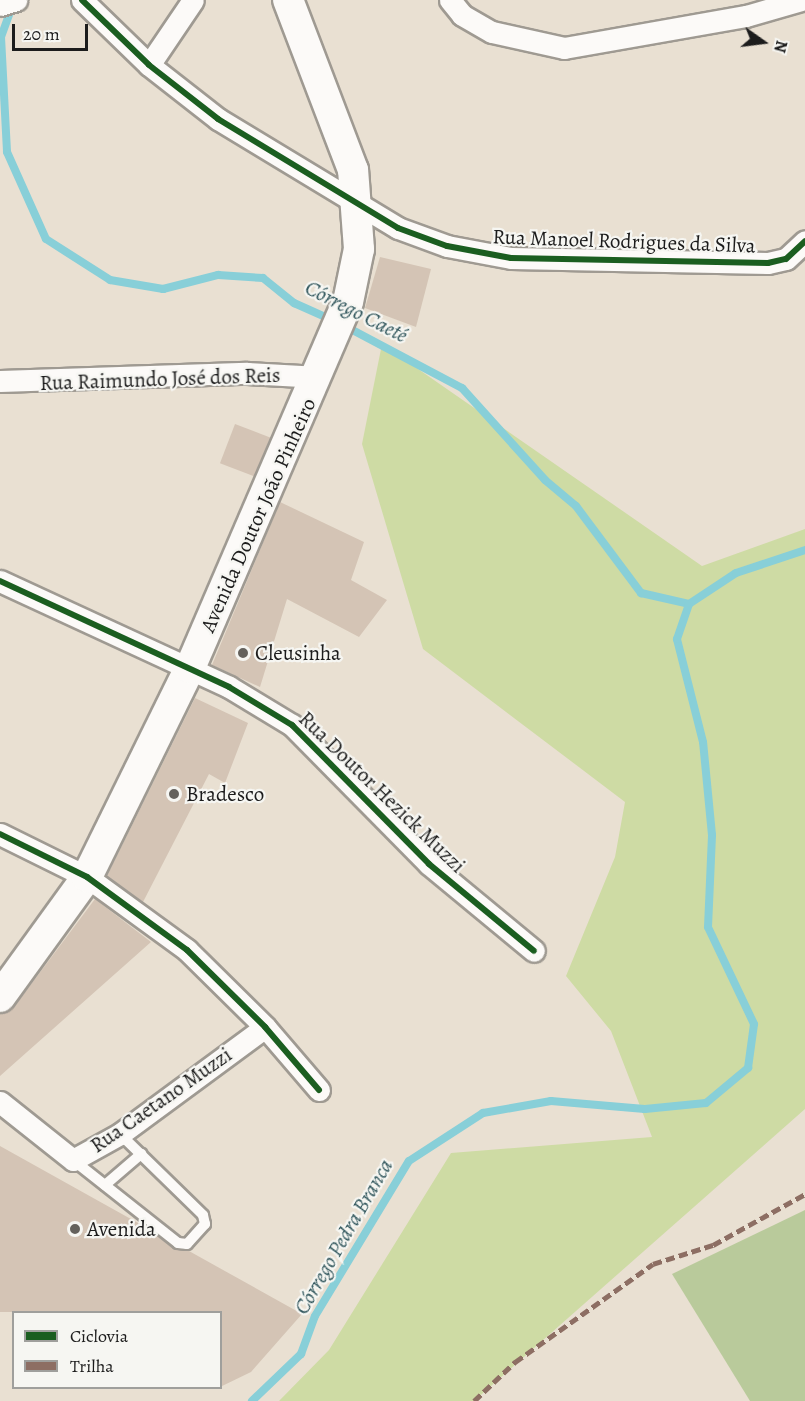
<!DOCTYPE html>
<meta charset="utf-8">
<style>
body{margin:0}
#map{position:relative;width:805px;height:1401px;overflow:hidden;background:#e9e0d2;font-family:Alegreya,serif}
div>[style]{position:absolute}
.green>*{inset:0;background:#cedba4}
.forest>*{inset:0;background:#b9ca9b}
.stream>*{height:8px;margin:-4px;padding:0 4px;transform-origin:4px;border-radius:4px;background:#88cfd8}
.building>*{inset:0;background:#d4c4b5;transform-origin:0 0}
.roads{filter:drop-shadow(2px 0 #9f9a92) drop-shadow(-2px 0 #9f9a92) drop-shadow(0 2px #9f9a92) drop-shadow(0 -2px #9f9a92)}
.service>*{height:10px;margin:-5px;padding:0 5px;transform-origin:5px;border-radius:5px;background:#fcfaf8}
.minor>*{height:21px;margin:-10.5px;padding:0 10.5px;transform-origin:10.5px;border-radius:10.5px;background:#fcfaf8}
.secondary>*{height:30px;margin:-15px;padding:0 15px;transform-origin:15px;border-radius:15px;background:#fcfaf8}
.quiet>*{height:4.5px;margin-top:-2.25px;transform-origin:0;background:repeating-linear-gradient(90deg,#8d6e63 0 9px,transparent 0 13.5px)}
.cycleway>*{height:6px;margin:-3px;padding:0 3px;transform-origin:3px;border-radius:3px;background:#1b5e20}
.dots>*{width:16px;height:16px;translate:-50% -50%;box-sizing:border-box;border:3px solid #f6f6f2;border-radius:50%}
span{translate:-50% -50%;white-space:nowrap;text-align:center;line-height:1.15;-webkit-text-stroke:4.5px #f6f6f2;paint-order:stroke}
.street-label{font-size:21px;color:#1c1c1c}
.poi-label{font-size:21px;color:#1c1c1c}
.left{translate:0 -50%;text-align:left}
.water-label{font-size:22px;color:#33585e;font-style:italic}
.legend{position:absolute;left:12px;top:1311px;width:210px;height:78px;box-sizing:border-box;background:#f6f6f2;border:2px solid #9f9f9c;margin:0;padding:8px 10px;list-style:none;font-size:18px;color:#1c1c1c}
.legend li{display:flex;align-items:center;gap:12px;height:30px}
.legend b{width:30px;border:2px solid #9f9f9c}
.north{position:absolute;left:733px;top:12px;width:60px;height:60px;-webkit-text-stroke:4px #f6f6f2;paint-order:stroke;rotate:104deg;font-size:16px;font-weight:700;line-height:24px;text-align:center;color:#1c1c1c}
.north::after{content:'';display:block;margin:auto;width:21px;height:27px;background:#1c1c1c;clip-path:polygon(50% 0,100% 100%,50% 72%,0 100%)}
.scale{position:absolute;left:12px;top:24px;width:76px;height:27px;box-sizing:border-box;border:3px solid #1c1c1c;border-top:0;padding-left:8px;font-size:18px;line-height:21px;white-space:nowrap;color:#1c1c1c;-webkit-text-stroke:4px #f6f6f2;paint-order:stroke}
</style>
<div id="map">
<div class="green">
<div style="clip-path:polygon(382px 344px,702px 566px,805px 529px,805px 1109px,474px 1401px,279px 1401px,329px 1350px,451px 1153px,652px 1137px,611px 1031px,566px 976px,615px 857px,625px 802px,423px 649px,362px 444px)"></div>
</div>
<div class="forest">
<div style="clip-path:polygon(805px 1210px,805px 1401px,750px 1401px,672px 1274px)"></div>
</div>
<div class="stream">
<div style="left:13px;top:4px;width:35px;rotate:110deg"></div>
<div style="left:1px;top:37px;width:115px;rotate:87deg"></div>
<div style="left:7px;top:152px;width:95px;rotate:65.9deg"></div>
<div style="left:46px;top:239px;width:76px;rotate:32.6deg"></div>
<div style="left:110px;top:280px;width:54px;rotate:9.6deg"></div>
<div style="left:163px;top:289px;width:57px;rotate:-14.3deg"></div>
<div style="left:218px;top:275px;width:45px;rotate:3.8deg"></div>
<div style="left:263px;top:278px;width:40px;rotate:39deg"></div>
<div style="left:294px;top:303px;width:42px;rotate:24.1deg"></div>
<div style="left:343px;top:325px;width:135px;rotate:27.9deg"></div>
<div style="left:462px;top:388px;width:124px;rotate:47.9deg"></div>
<div style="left:545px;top:480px;width:40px;rotate:40deg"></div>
<div style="left:576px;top:506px;width:109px;rotate:53.2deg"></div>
<div style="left:641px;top:593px;width:49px;rotate:12.9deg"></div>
<div style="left:689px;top:604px;width:56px;rotate:-33.4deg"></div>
<div style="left:736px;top:573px;width:73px;rotate:-18.4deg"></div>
<div style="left:252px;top:1401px;width:68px;rotate:-43.8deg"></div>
<div style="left:301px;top:1354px;width:40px;rotate:-69.8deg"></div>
<div style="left:315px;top:1316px;width:181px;rotate:-58.8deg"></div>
<div style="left:409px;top:1161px;width:88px;rotate:-33deg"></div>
<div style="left:483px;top:1113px;width:69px;rotate:-10deg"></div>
<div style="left:551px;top:1101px;width:94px;rotate:4.9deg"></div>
<div style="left:645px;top:1109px;width:61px;rotate:-5.6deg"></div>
<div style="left:706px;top:1103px;width:55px;rotate:-39.8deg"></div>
<div style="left:748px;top:1068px;width:44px;rotate:-82.2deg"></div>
<div style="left:754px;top:1024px;width:107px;rotate:-115.4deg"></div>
<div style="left:708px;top:927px;width:92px;rotate:-87.5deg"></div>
<div style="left:712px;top:835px;width:93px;rotate:-95.5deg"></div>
<div style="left:703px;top:742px;width:106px;rotate:-104.2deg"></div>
<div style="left:677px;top:639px;width:37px;rotate:-71deg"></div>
</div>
<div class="building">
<div style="clip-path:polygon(380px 257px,431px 269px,416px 327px,365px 308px)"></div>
<div style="left:235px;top:424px;width:39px;height:42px;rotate:21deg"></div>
<div style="clip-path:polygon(280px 502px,364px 542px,351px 580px,387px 600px,359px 637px,287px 599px,260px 687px,212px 665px)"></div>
<div style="clip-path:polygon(195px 698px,248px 723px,225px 783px,209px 774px,143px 902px,107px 876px)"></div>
<div style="clip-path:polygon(95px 899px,151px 942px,0 1076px,0 1014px,14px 1007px)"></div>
<div style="clip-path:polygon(0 1146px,147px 1228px,174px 1249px,189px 1251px,302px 1314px,251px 1372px,220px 1387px,220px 1312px,0 1312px)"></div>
</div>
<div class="roads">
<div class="service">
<div style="left:73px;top:1160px;width:134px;rotate:38.3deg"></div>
<div style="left:178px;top:1243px;width:9px;rotate:6deg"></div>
<div style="left:187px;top:1244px;width:27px;rotate:-48deg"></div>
<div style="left:205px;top:1224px;width:9px;rotate:-103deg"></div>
<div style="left:203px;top:1215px;width:116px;rotate:-135.7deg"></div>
<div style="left:105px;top:1185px;width:48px;rotate:-40.7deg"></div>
</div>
<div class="minor">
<div style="left:82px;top:0;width:93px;rotate:44.1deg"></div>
<div style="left:149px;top:65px;width:88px;rotate:38deg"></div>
<div style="left:218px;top:119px;width:210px;rotate:31.2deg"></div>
<div style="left:398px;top:228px;width:52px;rotate:20.2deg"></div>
<div style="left:447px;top:246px;width:65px;rotate:10.6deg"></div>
<div style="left:511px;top:258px;width:257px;rotate:1.1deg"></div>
<div style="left:768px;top:263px;width:18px;rotate:-13deg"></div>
<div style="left:786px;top:259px;width:26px;rotate:-43deg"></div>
<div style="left:450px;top:0;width:19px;rotate:51deg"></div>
<div style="left:462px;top:15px;width:34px;rotate:30deg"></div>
<div style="left:492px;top:32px;width:74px;rotate:12.5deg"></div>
<div style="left:564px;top:48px;width:185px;rotate:-10deg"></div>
<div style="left:746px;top:16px;width:57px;rotate:-16.2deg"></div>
<div style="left:0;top:5px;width:17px;rotate:-17deg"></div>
<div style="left:149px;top:65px;width:78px;rotate:-55.9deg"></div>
<div style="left:0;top:381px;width:247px;rotate:-1.9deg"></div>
<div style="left:247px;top:373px;width:72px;rotate:3.2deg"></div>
<div style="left:0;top:581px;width:252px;rotate:24.8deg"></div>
<div style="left:229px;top:687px;width:74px;rotate:31.1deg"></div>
<div style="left:292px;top:725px;width:195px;rotate:45.4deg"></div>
<div style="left:429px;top:864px;width:136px;rotate:39.6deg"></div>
<div style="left:0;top:834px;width:97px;rotate:26.3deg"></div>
<div style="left:87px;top:877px;width:124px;rotate:36.1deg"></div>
<div style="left:187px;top:950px;width:110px;rotate:44.6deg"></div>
<div style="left:265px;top:1027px;width:83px;rotate:49.4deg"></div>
<div style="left:0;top:1102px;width:93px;rotate:38.5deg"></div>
<div style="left:73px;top:1160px;width:54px;rotate:-29deg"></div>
<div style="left:120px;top:1134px;width:180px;rotate:-36.4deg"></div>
</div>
<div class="secondary">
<div style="left:0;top:997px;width:148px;rotate:-54.1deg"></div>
<div style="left:87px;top:877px;width:233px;rotate:-63.8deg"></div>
<div style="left:190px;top:668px;width:399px;rotate:-66.7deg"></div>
<div style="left:348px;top:302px;width:54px;rotate:-78.3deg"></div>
<div style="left:359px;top:249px;width:79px;rotate:-94.3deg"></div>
<div style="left:353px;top:170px;width:182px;rotate:-110.9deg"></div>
</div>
</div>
<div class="quiet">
<div style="left:474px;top:1401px;width:57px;rotate:-43.6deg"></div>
<div style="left:515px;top:1362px;width:169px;rotate:-35.4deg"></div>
<div style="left:653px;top:1264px;width:63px;rotate:-17.6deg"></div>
<div style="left:713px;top:1245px;width:105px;rotate:-29deg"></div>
</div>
<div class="cycleway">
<div style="left:82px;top:0;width:93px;rotate:44.1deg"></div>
<div style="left:149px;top:65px;width:88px;rotate:38deg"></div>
<div style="left:218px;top:119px;width:210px;rotate:31.2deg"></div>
<div style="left:398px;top:228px;width:52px;rotate:20.2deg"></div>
<div style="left:447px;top:246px;width:65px;rotate:10.6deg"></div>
<div style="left:511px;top:258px;width:257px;rotate:1.1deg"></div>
<div style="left:768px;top:263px;width:18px;rotate:-13deg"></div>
<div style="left:786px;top:259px;width:26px;rotate:-43deg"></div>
<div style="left:0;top:581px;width:252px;rotate:24.8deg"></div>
<div style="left:229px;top:687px;width:74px;rotate:31.1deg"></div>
<div style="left:292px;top:725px;width:195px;rotate:45.4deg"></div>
<div style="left:429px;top:864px;width:136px;rotate:39.6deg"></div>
<div style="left:0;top:834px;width:97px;rotate:26.3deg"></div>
<div style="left:87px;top:877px;width:124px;rotate:36.1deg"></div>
<div style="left:187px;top:950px;width:110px;rotate:44.6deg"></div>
<div style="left:265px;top:1027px;width:83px;rotate:49.4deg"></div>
</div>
<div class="dots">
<div style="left:243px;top:653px;background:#64615c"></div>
<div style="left:174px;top:794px;background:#64615c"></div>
<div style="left:75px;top:1229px;background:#64615c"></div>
</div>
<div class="street-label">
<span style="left:624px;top:241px;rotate:2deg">Rua Manoel Rodrigues da Silva</span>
<span style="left:160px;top:379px;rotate:-2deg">Rua Raimundo José dos Reis</span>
<span style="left:258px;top:515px;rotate:-66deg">Avenida Doutor João Pinheiro</span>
<span style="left:382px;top:792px;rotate:44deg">Rua Doutor Hezick Muzzi</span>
<span style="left:161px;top:1100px;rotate:-35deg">Rua Caetano Muzzi</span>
</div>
<div class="poi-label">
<span class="left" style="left:255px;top:653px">Cleusinha</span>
<span class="left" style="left:186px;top:794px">Bradesco</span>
<span class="left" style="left:87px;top:1229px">Avenida</span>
</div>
<div class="water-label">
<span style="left:356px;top:312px;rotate:27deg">Córrego Caeté</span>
<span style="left:344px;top:1237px;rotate:-60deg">Córrego Pedra Branca</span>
</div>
<ul class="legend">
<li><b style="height:8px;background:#1b5e20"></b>Ciclovia</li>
<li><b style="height:8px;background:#8d6e63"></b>Trilha</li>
</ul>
<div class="north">N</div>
<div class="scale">20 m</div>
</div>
